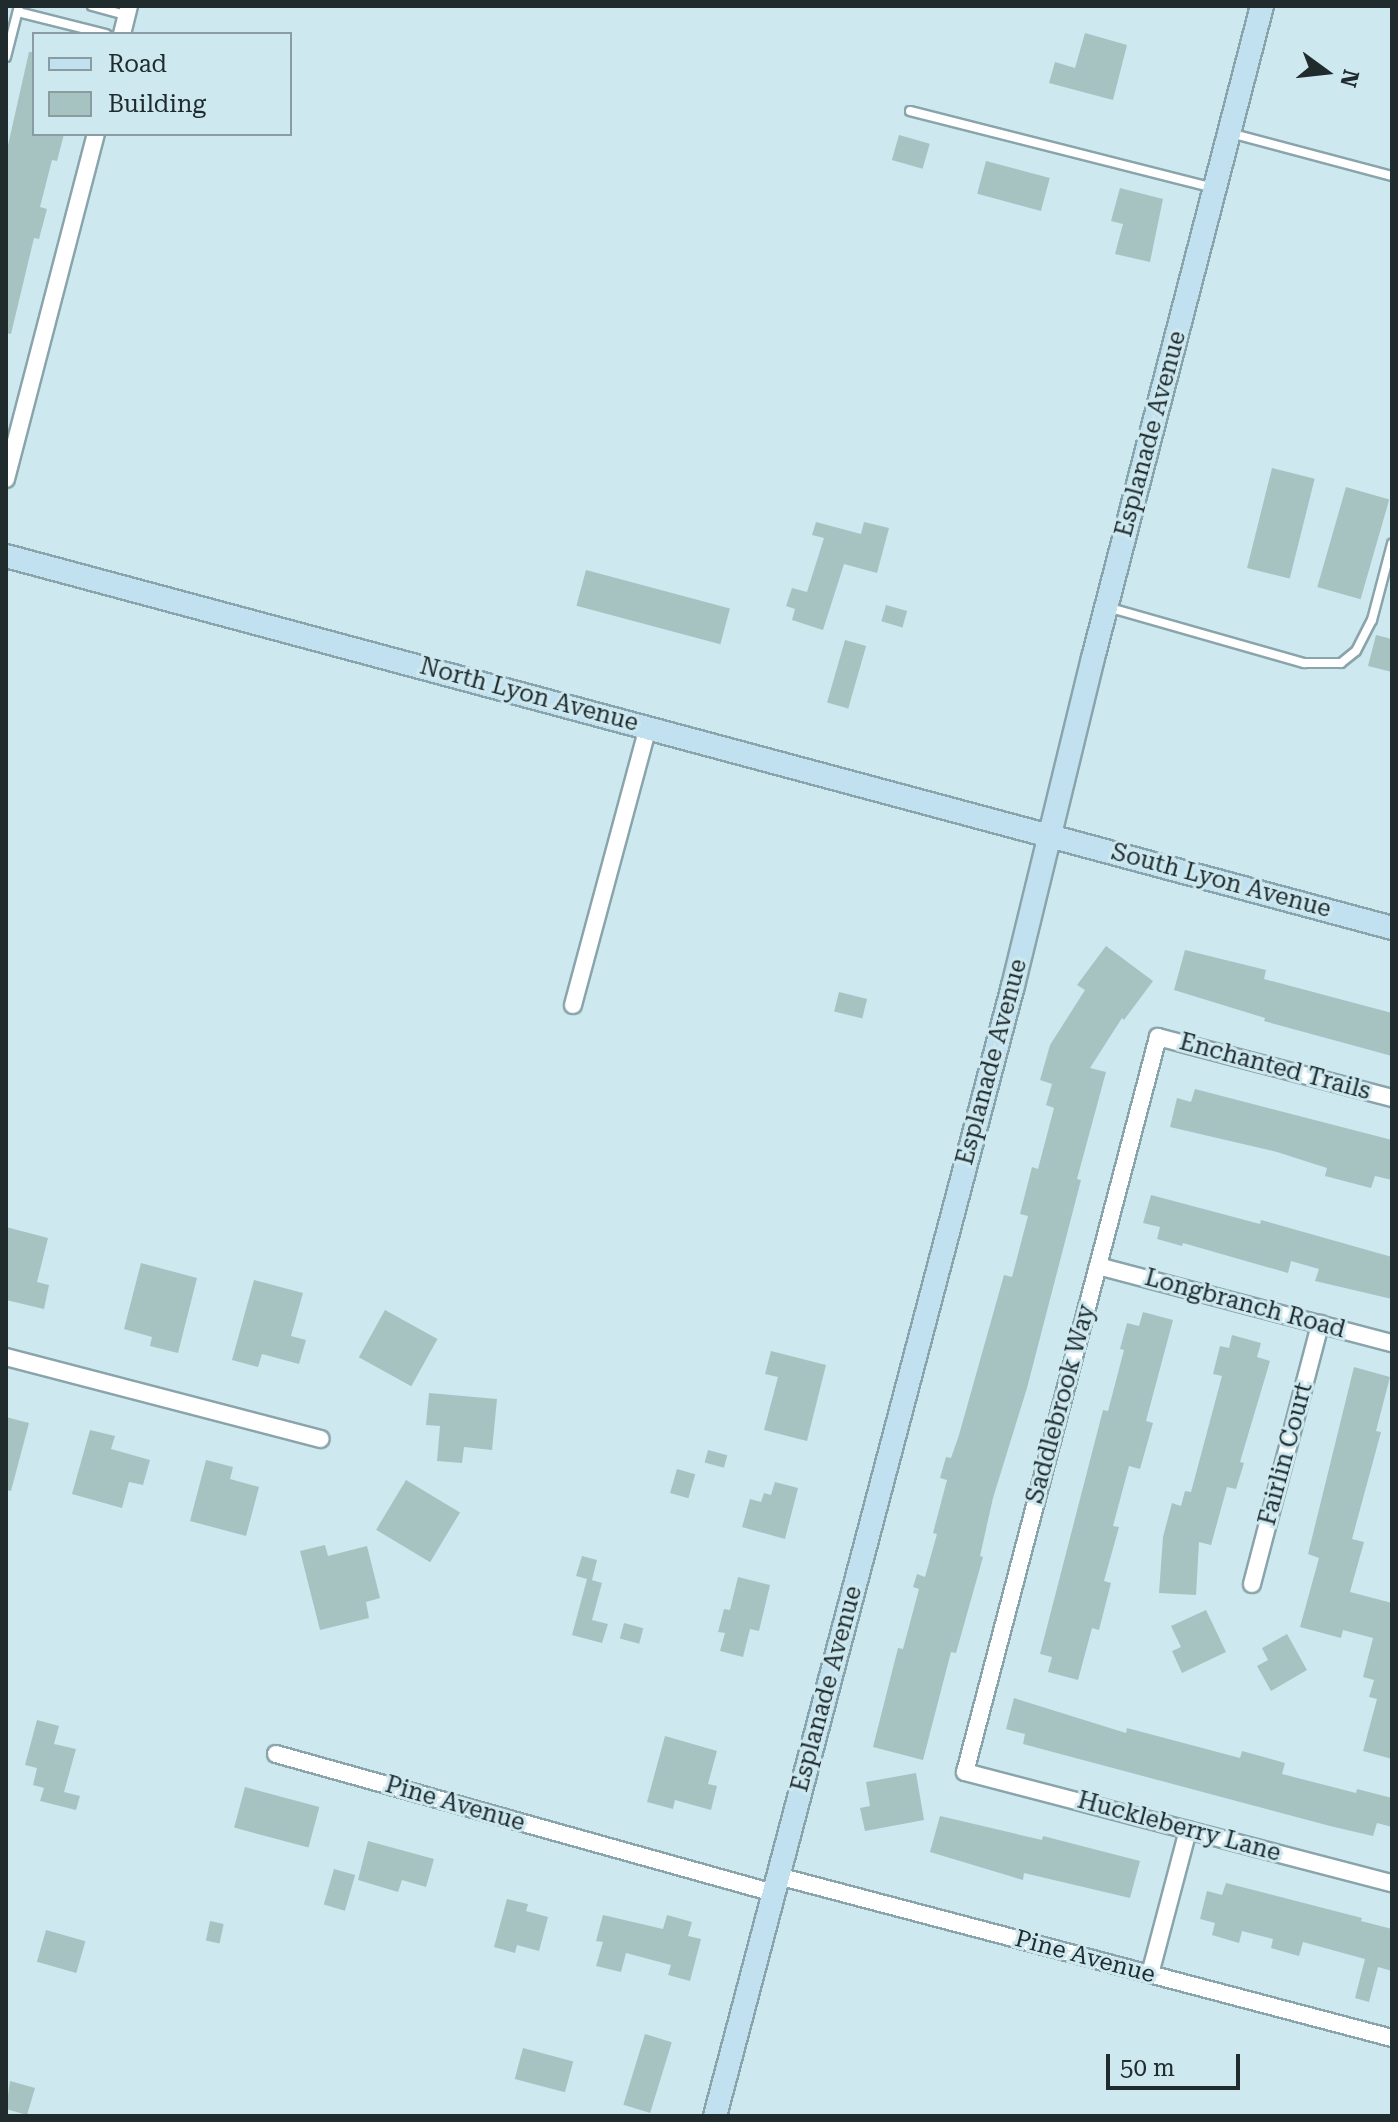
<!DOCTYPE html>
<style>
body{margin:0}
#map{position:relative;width:1398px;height:2122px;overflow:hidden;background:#cde8ef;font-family:"Roboto Serif",serif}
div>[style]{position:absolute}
.building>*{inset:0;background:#a6c3c2;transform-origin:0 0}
.roads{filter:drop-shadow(2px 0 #8aa4ab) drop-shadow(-2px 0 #8aa4ab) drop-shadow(0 2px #8aa4ab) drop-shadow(0 -2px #8aa4ab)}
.lane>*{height:8px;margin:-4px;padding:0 4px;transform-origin:4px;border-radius:4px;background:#fff}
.street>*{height:16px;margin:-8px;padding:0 8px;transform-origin:8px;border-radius:8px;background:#fff}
.secondary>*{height:22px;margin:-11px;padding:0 11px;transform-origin:11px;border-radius:11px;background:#c2e1f0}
span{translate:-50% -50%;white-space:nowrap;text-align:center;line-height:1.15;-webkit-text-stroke:6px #cde8ef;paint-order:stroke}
.street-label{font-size:24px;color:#202b2e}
.frame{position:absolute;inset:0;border:8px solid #202b2e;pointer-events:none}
.legend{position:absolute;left:32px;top:32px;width:260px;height:104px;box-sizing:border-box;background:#cde8ef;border:2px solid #889ca2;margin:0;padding:10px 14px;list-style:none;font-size:24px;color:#202b2e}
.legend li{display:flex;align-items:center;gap:16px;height:40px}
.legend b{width:40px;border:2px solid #889ca2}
.north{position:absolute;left:1286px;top:32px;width:80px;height:80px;-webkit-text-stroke:6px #cde8ef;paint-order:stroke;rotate:105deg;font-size:22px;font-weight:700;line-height:32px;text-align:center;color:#202b2e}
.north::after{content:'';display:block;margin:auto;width:28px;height:36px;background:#202b2e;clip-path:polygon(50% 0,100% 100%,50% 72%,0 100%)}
.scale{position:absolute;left:1106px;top:2054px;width:134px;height:36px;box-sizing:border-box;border:4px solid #202b2e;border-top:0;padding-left:10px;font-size:24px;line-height:28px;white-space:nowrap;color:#202b2e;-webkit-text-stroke:6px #cde8ef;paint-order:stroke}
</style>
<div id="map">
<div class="building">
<div style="clip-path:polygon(1085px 33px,1127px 45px,1113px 100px,1049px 83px,1055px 62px,1075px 68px)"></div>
<div style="clip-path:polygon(29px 52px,34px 52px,34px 134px,64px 134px,57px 161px,52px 160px,40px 207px,47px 209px,39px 239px,34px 238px,11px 334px,6px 333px,6px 154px)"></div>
<div style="left:899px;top:135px;width:32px;height:26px;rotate:16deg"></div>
<div style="left:986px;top:161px;width:66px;height:34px;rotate:15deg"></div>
<div style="clip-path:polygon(1120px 188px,1163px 199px,1150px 262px,1115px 254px,1123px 224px,1111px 221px)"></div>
<div style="left:1272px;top:468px;width:44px;height:103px;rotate:14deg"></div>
<div style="left:1346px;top:487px;width:45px;height:104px;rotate:16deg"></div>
<div style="clip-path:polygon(816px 522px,861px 534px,864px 522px,889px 528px,877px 573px,844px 564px,823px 630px,792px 620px,795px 609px,786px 606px,792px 588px,807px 592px,824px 538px,812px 535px)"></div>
<div style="left:586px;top:570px;width:149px;height:37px;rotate:15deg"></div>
<div style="left:886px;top:605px;width:22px;height:17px;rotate:16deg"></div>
<div style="clip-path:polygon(1376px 635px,1392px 639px,1392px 672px,1368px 666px)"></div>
<div style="left:845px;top:640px;width:22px;height:65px;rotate:16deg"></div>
<div style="clip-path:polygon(1106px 946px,1153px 981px,1124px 1020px,1122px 1018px,1090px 1068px,1106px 1072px,1077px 1179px,1081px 1180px,1027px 1388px,993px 1498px,980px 1556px,983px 1557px,956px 1653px,951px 1652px,923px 1760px,873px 1747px,898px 1648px,903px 1649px,919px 1589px,913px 1587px,917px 1574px,925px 1577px,937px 1534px,933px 1533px,947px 1480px,940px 1478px,946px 1457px,951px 1458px,959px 1435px,1004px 1275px,1012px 1277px,1028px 1216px,1020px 1214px,1032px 1167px,1038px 1169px,1054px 1108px,1046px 1105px,1052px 1084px,1040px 1080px,1050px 1045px,1085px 990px,1077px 985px)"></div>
<div style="clip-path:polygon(1185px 950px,1266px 970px,1264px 979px,1392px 1013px,1392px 1056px,1264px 1021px,1265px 1018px,1174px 990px)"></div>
<div style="left:839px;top:992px;width:29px;height:20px;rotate:14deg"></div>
<div style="clip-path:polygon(1195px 1089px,1392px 1140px,1392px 1180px,1375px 1176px,1371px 1188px,1325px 1176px,1327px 1168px,1277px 1152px,1170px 1127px,1177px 1098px,1191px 1102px)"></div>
<div style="clip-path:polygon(1151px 1195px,1260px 1224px,1261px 1220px,1392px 1257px,1392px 1299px,1315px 1281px,1319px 1269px,1291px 1261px,1288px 1273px,1183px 1243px,1182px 1246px,1157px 1239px,1160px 1227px,1143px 1223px)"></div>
<div style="clip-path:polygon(6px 1227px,48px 1238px,37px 1282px,49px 1285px,44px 1309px,6px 1300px)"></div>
<div style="clip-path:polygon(141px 1263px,197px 1278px,178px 1353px,150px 1346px,152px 1337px,124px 1329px)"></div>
<div style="clip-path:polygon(254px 1280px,303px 1293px,291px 1336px,306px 1340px,299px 1364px,262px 1354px,258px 1367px,232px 1360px)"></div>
<div style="left:385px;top:1310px;width:60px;height:54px;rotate:29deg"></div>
<div style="clip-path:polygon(1143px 1312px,1173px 1320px,1146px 1421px,1153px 1423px,1140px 1469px,1129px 1466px,1113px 1526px,1119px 1527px,1104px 1581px,1111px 1583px,1099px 1630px,1092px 1628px,1078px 1680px,1048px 1672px,1052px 1657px,1040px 1654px,1103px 1410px,1108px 1411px,1124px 1350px,1120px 1349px,1127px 1323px,1139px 1326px)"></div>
<div style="clip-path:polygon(1232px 1335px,1261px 1343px,1257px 1357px,1270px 1361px,1240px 1462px,1244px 1463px,1236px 1489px,1227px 1487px,1211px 1545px,1199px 1542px,1196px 1595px,1159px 1593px,1163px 1537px,1172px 1503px,1181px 1506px,1185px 1491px,1191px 1492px,1222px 1376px,1213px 1374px,1220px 1346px,1229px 1348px)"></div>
<div style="clip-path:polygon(771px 1351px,826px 1365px,807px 1441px,764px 1430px,778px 1377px,765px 1374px)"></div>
<div style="clip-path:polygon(1354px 1367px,1390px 1377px,1376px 1431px,1381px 1432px,1352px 1539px,1364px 1542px,1350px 1592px,1392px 1603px,1392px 1759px,1363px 1751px,1377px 1699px,1369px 1697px,1374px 1680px,1363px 1677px,1373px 1638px,1343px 1630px,1341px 1638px,1300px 1627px,1319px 1558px,1308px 1554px)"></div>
<div style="clip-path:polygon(429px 1393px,497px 1399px,492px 1450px,464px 1447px,462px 1463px,437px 1461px,440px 1426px,426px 1425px)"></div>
<div style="clip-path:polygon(6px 1417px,29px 1423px,11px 1491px,6px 1490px)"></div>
<div style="clip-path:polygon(90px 1430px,115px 1436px,111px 1449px,150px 1460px,143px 1485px,129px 1482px,122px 1508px,72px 1494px)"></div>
<div style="left:708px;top:1450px;width:20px;height:13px;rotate:15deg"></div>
<div style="clip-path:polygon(206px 1460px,233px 1467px,230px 1479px,259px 1487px,246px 1536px,190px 1521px)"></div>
<div style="left:677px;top:1469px;width:19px;height:25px;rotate:16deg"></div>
<div style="left:406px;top:1480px;width:63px;height:58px;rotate:31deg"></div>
<div style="clip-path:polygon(775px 1482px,798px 1488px,785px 1539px,742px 1527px,750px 1499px,761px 1502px,764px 1493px,771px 1495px)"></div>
<div style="clip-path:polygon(325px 1545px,328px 1556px,367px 1546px,380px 1598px,366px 1602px,369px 1618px,320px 1630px,300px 1551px)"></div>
<div style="clip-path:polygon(582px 1556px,597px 1560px,592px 1580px,602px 1583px,592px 1620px,608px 1624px,602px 1643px,572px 1635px,587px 1579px,576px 1576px)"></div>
<div style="clip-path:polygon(738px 1577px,770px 1585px,759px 1631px,750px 1629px,743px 1657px,720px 1651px,725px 1633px,718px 1632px,724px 1609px,730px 1610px)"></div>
<div style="clip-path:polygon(1206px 1610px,1226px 1652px,1182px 1673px,1172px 1651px,1181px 1647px,1171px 1626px)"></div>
<div style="left:624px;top:1623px;width:20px;height:16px;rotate:15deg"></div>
<div style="clip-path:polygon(1287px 1634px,1307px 1670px,1271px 1691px,1257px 1666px,1268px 1660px,1262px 1648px)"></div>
<div style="clip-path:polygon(1014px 1698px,1126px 1733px,1127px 1728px,1240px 1758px,1242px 1751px,1285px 1763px,1282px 1774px,1356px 1793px,1357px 1789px,1392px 1798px,1392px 1827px,1377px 1823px,1373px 1836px,1330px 1826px,1023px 1744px,1025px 1734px,1006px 1729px)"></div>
<div style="clip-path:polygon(37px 1720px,59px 1726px,54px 1744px,76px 1749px,64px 1792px,80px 1796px,76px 1810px,40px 1801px,44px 1788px,33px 1785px,37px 1768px,25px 1765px)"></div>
<div style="clip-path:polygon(665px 1736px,717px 1751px,708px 1784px,717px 1786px,711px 1810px,675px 1800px,673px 1809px,647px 1802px)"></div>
<div style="clip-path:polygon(916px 1773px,924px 1820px,865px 1831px,860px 1808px,870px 1806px,866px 1782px)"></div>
<div style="left:245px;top:1787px;width:77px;height:42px;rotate:15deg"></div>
<div style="clip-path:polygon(940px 1816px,1042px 1840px,1043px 1836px,1140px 1861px,1130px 1898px,1024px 1873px,1023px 1880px,930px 1852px)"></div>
<div style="clip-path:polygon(368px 1841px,434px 1859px,426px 1887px,402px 1880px,398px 1892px,358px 1880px)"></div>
<div style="left:334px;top:1869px;width:22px;height:37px;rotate:16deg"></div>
<div style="clip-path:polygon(1226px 1883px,1362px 1918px,1361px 1921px,1392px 1929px,1392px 1971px,1378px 1967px,1369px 2002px,1355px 1998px,1365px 1959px,1303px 1942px,1299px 1956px,1271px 1948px,1273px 1939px,1242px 1931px,1239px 1943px,1212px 1935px,1215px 1923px,1200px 1919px,1207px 1891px,1222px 1895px)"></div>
<div style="clip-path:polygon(507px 1899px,528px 1904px,526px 1911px,548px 1917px,539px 1951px,517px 1945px,515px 1953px,494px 1947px)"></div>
<div style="clip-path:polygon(603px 1915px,663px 1929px,667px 1915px,692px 1922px,688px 1936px,701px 1939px,690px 1981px,668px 1975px,671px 1965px,626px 1953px,621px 1972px,596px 1966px,603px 1942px,596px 1941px)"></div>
<div style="left:210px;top:1921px;width:14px;height:20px;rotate:12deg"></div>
<div style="left:46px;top:1930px;width:41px;height:33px;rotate:16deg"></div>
<div style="left:645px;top:2034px;width:28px;height:74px;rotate:17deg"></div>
<div style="left:523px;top:2048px;width:52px;height:32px;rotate:15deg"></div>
<div style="clip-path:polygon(10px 2081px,35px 2088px,27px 2115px,6px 2109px)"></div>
</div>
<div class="roads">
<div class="lane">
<div style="left:92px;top:6px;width:35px;rotate:15deg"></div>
<div style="left:18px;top:12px;width:91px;rotate:14deg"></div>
<div style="left:6px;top:57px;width:53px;rotate:-75.7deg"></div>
<div style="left:910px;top:111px;width:314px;rotate:14.2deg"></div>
<div style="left:1230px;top:133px;width:168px;rotate:14.9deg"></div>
<div style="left:1107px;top:607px;width:205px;rotate:15.9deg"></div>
<div style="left:1304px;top:663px;width:37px"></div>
<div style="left:1341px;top:663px;width:19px;rotate:-39deg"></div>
<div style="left:1356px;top:651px;width:35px;rotate:-63deg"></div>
<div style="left:1372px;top:620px;width:79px;rotate:-75.3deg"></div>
</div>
<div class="street">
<div style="left:122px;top:34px;width:29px;rotate:-76deg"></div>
<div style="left:6px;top:479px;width:357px;rotate:-75.4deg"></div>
<div style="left:573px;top:1005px;width:288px;rotate:-74.9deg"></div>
<div style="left:1392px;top:1098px;width:242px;rotate:-165.4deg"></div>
<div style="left:1158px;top:1037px;width:760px;rotate:104.71deg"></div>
<div style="left:965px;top:1772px;width:441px;rotate:14.6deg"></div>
<div style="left:1098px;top:1266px;width:304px;rotate:14.7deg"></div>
<div style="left:6px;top:1357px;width:325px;rotate:14.6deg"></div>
<div style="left:1252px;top:1584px;width:269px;rotate:-75.3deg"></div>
<div style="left:276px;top:1754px;width:517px;rotate:15.6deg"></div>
<div style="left:778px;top:1876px;width:635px;rotate:14.78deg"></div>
<div style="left:1150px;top:1974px;width:149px;rotate:-75.2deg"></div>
</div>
<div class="secondary">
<div style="left:6px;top:556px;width:1435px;rotate:15.02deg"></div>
<div style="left:715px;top:2116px;width:1169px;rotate:-75.23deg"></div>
<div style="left:1013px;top:986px;width:338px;rotate:-76.3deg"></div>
<div style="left:1093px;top:658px;width:674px;rotate:-75.47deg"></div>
</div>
</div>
<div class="street-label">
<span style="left:1151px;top:434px;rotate:-75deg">Esplanade Avenue</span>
<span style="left:529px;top:695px;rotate:15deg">North Lyon Avenue</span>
<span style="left:1221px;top:881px;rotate:15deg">South Lyon Avenue</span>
<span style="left:992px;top:1062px;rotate:-75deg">Esplanade Avenue</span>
<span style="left:1275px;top:1067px;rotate:15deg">Enchanted Trails</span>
<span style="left:1245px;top:1304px;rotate:15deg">Longbranch Road</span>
<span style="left:1061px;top:1404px;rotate:-75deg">Saddlebrook Way</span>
<span style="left:1286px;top:1454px;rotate:-75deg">Fairlin Court</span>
<span style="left:827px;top:1689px;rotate:-75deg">Esplanade Avenue</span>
<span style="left:455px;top:1804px;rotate:16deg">Pine Avenue</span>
<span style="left:1179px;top:1827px;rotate:15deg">Huckleberry Lane</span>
<span style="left:1085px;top:1957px;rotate:15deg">Pine Avenue</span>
</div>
<div class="frame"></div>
<ul class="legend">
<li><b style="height:10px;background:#c2e1f0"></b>Road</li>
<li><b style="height:22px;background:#a6c3c2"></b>Building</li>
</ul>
<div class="north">N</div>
<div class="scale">50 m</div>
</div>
